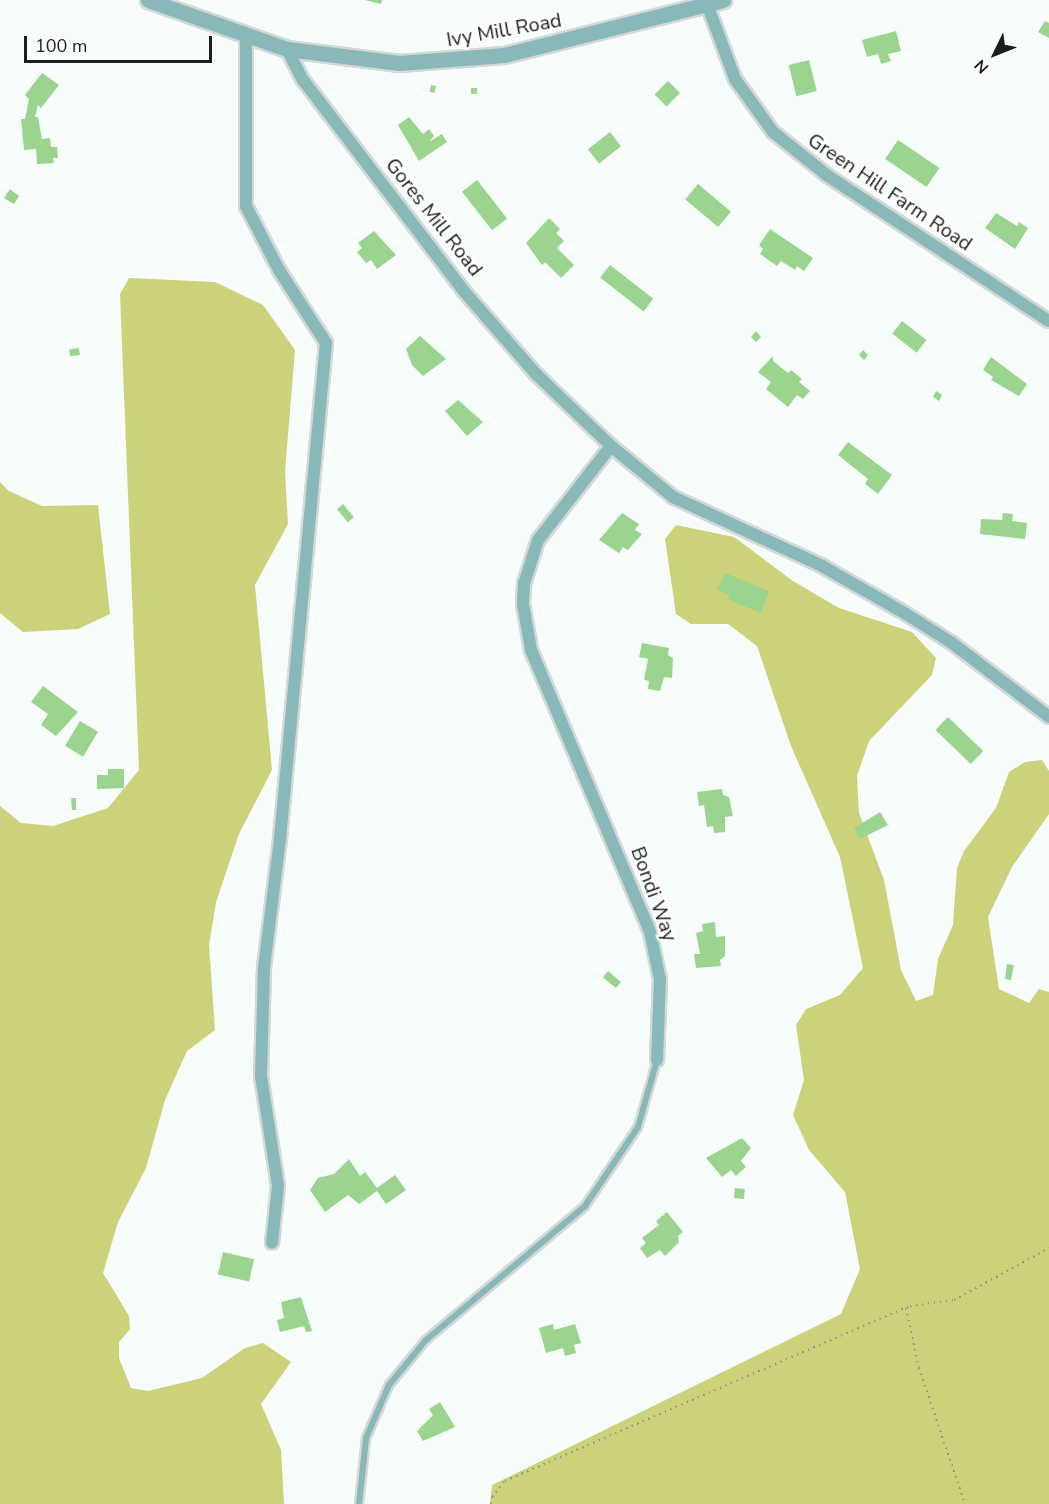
<!DOCTYPE html>
<style>
body{margin:0}
#map{position:relative;width:1049px;height:1504px;overflow:hidden;background:#f7fdfa;font-family:"Nunito Sans",sans-serif}
div>[style]{position:absolute}
.forest>*{inset:0;background:#ccd279}
.building>*{inset:0;background:#9ad48e;transform-origin:0 0}
.path>*{height:2px;margin-top:-1px;transform-origin:0;background:repeating-linear-gradient(90deg,#8d918f 0 1.5px,transparent 0 6px)}
.roads{filter:drop-shadow(2px 0 #d4d9d7) drop-shadow(-2px 0 #d4d9d7) drop-shadow(0 2px #d4d9d7) drop-shadow(0 -2px #d4d9d7)}
.service>*{height:6px;margin:-3px;padding:0 3px;transform-origin:3px;border-radius:3px;background:#88b8b8}
.minor>*{height:12px;margin:-6px;padding:0 6px;transform-origin:6px;border-radius:6px;background:#88b8b8}
.tertiary>*{height:15px;margin:-7.5px;padding:0 7.5px;transform-origin:7.5px;border-radius:7.5px;background:#88b8b8}
span{translate:-50% -50%;white-space:nowrap;text-align:center;line-height:1.15;-webkit-text-stroke:4.5px #fff;paint-order:stroke}
.street-label{font-size:20px;color:#1c1e1d}
.north{position:absolute;left:965px;top:24px;width:60px;height:60px;-webkit-text-stroke:4px #fff;paint-order:stroke;rotate:227deg;font-size:16px;font-weight:700;line-height:24px;text-align:center;color:#1c1e1d}
.north::after{content:'';display:block;margin:auto;width:21px;height:27px;background:#1c1e1d;clip-path:polygon(50% 0,100% 100%,50% 72%,0 100%)}
.scale{position:absolute;left:24px;top:36px;width:188px;height:27px;box-sizing:border-box;border:3px solid #1c1e1d;border-top:0;padding-left:8px;font-size:18px;line-height:21px;white-space:nowrap;color:#1c1e1d;-webkit-text-stroke:4px #fff;paint-order:stroke}
</style>
<div id="map">
<div class="forest">
<div style="clip-path:polygon(129px 278px,215px 282px,263px 305px,295px 350px,285px 471px,288px 524px,255px 585px,272px 770px,239px 834px,216px 902px,209px 945px,215px 1030px,187px 1051px,165px 1100px,146px 1168px,118px 1222px,103px 1273px,129px 1316px,130px 1329px,119px 1342px,119px 1358px,131px 1388px,148px 1391px,202px 1378px,245px 1348px,263px 1343px,291px 1362px,261px 1404px,281px 1450px,284px 1504px,0 1504px,0 806px,21px 823px,53px 826px,108px 808px,139px 770px,120px 294px)"></div>
<div style="clip-path:polygon(0 482px,9px 491px,42px 506px,98px 505px,110px 614px,78px 629px,23px 632px,0 613px)"></div>
<div style="clip-path:polygon(676px 525px,734px 537px,793px 581px,839px 608px,912px 632px,936px 658px,932px 675px,869px 741px,857px 776px,859px 813px,884px 880px,901px 970px,916px 1001px,933px 995px,938px 959px,953px 925px,957px 868px,964px 851px,996px 808px,1009px 772px,1025px 762px,1042px 760px,1049px 771px,1049px 814px,1012px 867px,988px 917px,999px 989px,1029px 1003px,1039px 989px,1049px 992px,1049px 1504px,490px 1504px,492px 1485px,841px 1314px,860px 1269px,845px 1192px,809px 1150px,793px 1115px,804px 1080px,796px 1025px,806px 1009px,840px 995px,863px 968px,840px 857px,791px 746px,757px 646px,728px 624px,691px 624px,676px 614px,665px 539px)"></div>
</div>
<div class="building">
<div style="clip-path:polygon(365px 0,382px 0,381px 4px)"></div>
<div style="clip-path:polygon(1045px 21px,1049px 23px,1049px 38px,1038px 32px)"></div>
<div style="clip-path:polygon(896px 31px,901px 51px,888px 54px,891px 61px,881px 64px,878px 54px,867px 57px,862px 40px)"></div>
<div style="left:809px;top:60px;width:32px;height:21px;rotate:76deg"></div>
<div style="clip-path:polygon(42px 73px,59px 85px,41px 108px,38px 105px,35px 117px,38px 117px,42px 139px,50px 138px,51px 147px,57px 147px,58px 158px,53px 158px,54px 163px,37px 164px,36px 149px,24px 150px,21px 119px,25px 119px,29px 99px,25px 95px)"></div>
<div style="left:668px;top:81px;width:17px;height:19px;rotate:45deg"></div>
<div style="left:431px;top:85px;width:5px;height:7px;rotate:11deg"></div>
<div style="left:471px;top:88px;width:6px;height:6px"></div>
<div style="clip-path:polygon(409px 117px,423px 134px,429px 129px,434px 136px,429px 142px,442px 134px,447px 142px,419px 161px,398px 125px)"></div>
<div style="left:610px;top:132px;width:18px;height:28px;rotate:52deg"></div>
<div style="left:898px;top:140px;width:50px;height:23px;rotate:34deg"></div>
<div style="left:477px;top:180px;width:49px;height:19px;rotate:52deg"></div>
<div style="left:698px;top:184px;width:43px;height:20px;rotate:40deg"></div>
<div style="clip-path:polygon(10px 189px,19px 196px,14px 204px,4px 198px)"></div>
<div style="clip-path:polygon(996px 213px,1017px 226px,1019px 222px,1028px 228px,1015px 249px,985px 228px)"></div>
<div style="clip-path:polygon(549px 218px,560px 229px,556px 233px,564px 241px,557px 248px,574px 265px,561px 278px,545px 262px,542px 265px,526px 243px)"></div>
<div style="clip-path:polygon(770px 229px,813px 258px,804px 271px,797px 266px,795px 270px,781px 261px,777px 266px,760px 254px,763px 249px,759px 245px)"></div>
<div style="clip-path:polygon(374px 231px,396px 255px,377px 269px,371px 260px,366px 263px,357px 252px,362px 248px,358px 243px)"></div>
<div style="left:610px;top:265px;width:55px;height:16px;rotate:38deg"></div>
<div style="left:902px;top:321px;width:31px;height:16px;rotate:38deg"></div>
<div style="clip-path:polygon(756px 331px,761px 337px,756px 342px,751px 337px)"></div>
<div style="clip-path:polygon(420px 336px,446px 359px,423px 376px,412px 365px,406px 349px)"></div>
<div style="left:79px;top:348px;width:7px;height:10px;rotate:82deg"></div>
<div style="clip-path:polygon(863px 350px,868px 355px,864px 360px,859px 355px)"></div>
<div style="clip-path:polygon(773px 356px,773px 361px,788px 373px,791px 370px,802px 379px,799px 382px,810px 391px,803px 399px,797px 395px,788px 407px,766px 389px,771px 382px,758px 372px)"></div>
<div style="clip-path:polygon(991px 357px,1027px 384px,1019px 396px,991px 380px,993px 377px,983px 370px)"></div>
<div style="clip-path:polygon(936px 391px,942px 395px,939px 401px,933px 397px)"></div>
<div style="clip-path:polygon(458px 400px,483px 422px,467px 436px,445px 411px)"></div>
<div style="clip-path:polygon(848px 442px,892px 475px,878px 494px,865px 484px,868px 479px,838px 455px)"></div>
<div style="left:343px;top:504px;width:17px;height:8px;rotate:50deg"></div>
<div style="clip-path:polygon(622px 513px,639px 524px,635px 530px,642px 534px,628px 550px,623px 547px,619px 553px,599px 540px)"></div>
<div style="clip-path:polygon(1003px 513px,1013px 514px,1012px 521px,1027px 523px,1025px 539px,980px 534px,981px 519px,1002px 520px)"></div>
<div style="clip-path:polygon(725px 573px,769px 591px,761px 613px,736px 603px,728px 599px,729px 595px,717px 590px)"></div>
<div style="clip-path:polygon(642px 643px,669px 648px,668px 655px,673px 658px,672px 678px,664px 677px,660px 691px,648px 689px,649px 681px,644px 680px,648px 659px,639px 657px)"></div>
<div style="clip-path:polygon(43px 686px,78px 712px,56px 736px,41px 725px,48px 714px,31px 702px)"></div>
<div style="left:948px;top:717px;width:49px;height:18px;rotate:44deg"></div>
<div style="left:80px;top:721px;width:21px;height:29px;rotate:31deg"></div>
<div style="clip-path:polygon(108px 769px,124px 769px,124px 788px,97px 789px,97px 775px,108px 775px)"></div>
<div style="clip-path:polygon(722px 789px,723px 795px,729px 797px,733px 816px,725px 817px,725px 832px,714px 833px,713px 826px,707px 827px,704px 805px,699px 806px,697px 792px)"></div>
<div style="clip-path:polygon(71px 798px,76px 798px,76px 810px,72px 810px)"></div>
<div style="clip-path:polygon(880px 812px,888px 825px,860px 839px,854px 828px)"></div>
<div style="clip-path:polygon(715px 922px,716px 937px,725px 936px,725px 956px,720px 960px,721px 966px,696px 968px,694px 954px,700px 954px,696px 933px,703px 931px,702px 924px)"></div>
<div style="clip-path:polygon(1007px 964px,1014px 965px,1011px 980px,1005px 979px)"></div>
<div style="left:608px;top:971px;width:17px;height:8px;rotate:40deg"></div>
<div style="clip-path:polygon(742px 1138px,751px 1148px,741px 1161px,746px 1167px,736px 1176px,731px 1170px,722px 1177px,706px 1158px)"></div>
<div style="clip-path:polygon(349px 1159px,360px 1176px,365px 1172px,377px 1188px,395px 1175px,406px 1190px,386px 1204px,377px 1191px,359px 1204px,348px 1195px,325px 1212px,310px 1190px,318px 1178px,334px 1174px)"></div>
<div style="left:735px;top:1188px;width:10px;height:10px;rotate:6deg"></div>
<div style="clip-path:polygon(667px 1212px,683px 1232px,678px 1236px,679px 1242px,665px 1256px,660px 1250px,647px 1258px,640px 1248px,646px 1243px,642px 1238px,659px 1225px,656px 1221px)"></div>
<div style="left:223px;top:1252px;width:32px;height:23px;rotate:13deg"></div>
<div style="clip-path:polygon(301px 1297px,312px 1331px,306px 1332px,304px 1326px,280px 1332px,277px 1320px,284px 1318px,281px 1302px)"></div>
<div style="clip-path:polygon(553px 1324px,554px 1330px,575px 1324px,581px 1343px,574px 1345px,576px 1353px,565px 1356px,563px 1348px,546px 1353px,539px 1328px)"></div>
<div style="clip-path:polygon(440px 1402px,455px 1427px,423px 1441px,417px 1431px,433px 1415px,429px 1409px)"></div>
</div>
<div class="path">
<div style="left:906px;top:1308px;width:61px;rotate:77.8deg"></div>
<div style="left:919px;top:1368px;width:144px;rotate:71.3deg"></div>
<div style="left:491px;top:1504px;width:7px;rotate:-82deg"></div>
<div style="left:492px;top:1497px;width:21px;rotate:-51deg"></div>
<div style="left:505px;top:1481px;width:441px;rotate:-23.4deg"></div>
<div style="left:910px;top:1306px;width:44px;rotate:-7.8deg"></div>
<div style="left:954px;top:1300px;width:108px;rotate:-28.7deg"></div>
</div>
<div class="roads">
<div class="service">
<div style="left:359px;top:1504px;width:66px;rotate:-83.9deg"></div>
<div style="left:366px;top:1438px;width:58px;rotate:-66.5deg"></div>
<div style="left:389px;top:1385px;width:58px;rotate:-50.6deg"></div>
<div style="left:426px;top:1340px;width:208px;rotate:-40.1deg"></div>
<div style="left:585px;top:1206px;width:95px;rotate:-56.1deg"></div>
<div style="left:638px;top:1127px;width:70px;rotate:-74.2deg"></div>
</div>
<div class="minor">
<div style="left:707px;top:4px;width:80px;rotate:69.5deg"></div>
<div style="left:735px;top:79px;width:65px;rotate:54.4deg"></div>
<div style="left:773px;top:132px;width:70px;rotate:38.7deg"></div>
<div style="left:828px;top:176px;width:264px;rotate:33.3deg"></div>
<div style="left:246px;top:35px;width:171px;rotate:90deg"></div>
<div style="left:246px;top:206px;width:72px;rotate:62.7deg"></div>
<div style="left:279px;top:270px;width:87px;rotate:57.2deg"></div>
<div style="left:326px;top:343px;width:498px;rotate:95.3deg"></div>
<div style="left:280px;top:839px;width:130px;rotate:97.1deg"></div>
<div style="left:264px;top:968px;width:108px;rotate:91.6deg"></div>
<div style="left:261px;top:1076px;width:111px;rotate:81.2deg"></div>
<div style="left:278px;top:1186px;width:57px;rotate:96deg"></div>
<div style="left:287px;top:49px;width:35px;rotate:63deg"></div>
<div style="left:303px;top:80px;width:263px;rotate:52.7deg"></div>
<div style="left:462px;top:289px;width:113px;rotate:49deg"></div>
<div style="left:536px;top:374px;width:104px;rotate:43.8deg"></div>
<div style="left:611px;top:446px;width:80px;rotate:39.4deg"></div>
<div style="left:673px;top:497px;width:164px;rotate:24.8deg"></div>
<div style="left:822px;top:566px;width:97px;rotate:29.7deg"></div>
<div style="left:906px;top:614px;width:54px;rotate:32.2deg"></div>
<div style="left:952px;top:643px;width:122px;rotate:37.3deg"></div>
<div style="left:611px;top:446px;width:119px;rotate:127.8deg"></div>
<div style="left:538px;top:540px;width:46px;rotate:107.7deg"></div>
<div style="left:524px;top:584px;width:20px;rotate:93deg"></div>
<div style="left:523px;top:604px;width:47px;rotate:80.1deg"></div>
<div style="left:531px;top:650px;width:306px;rotate:67.1deg"></div>
<div style="left:650px;top:932px;width:48px;rotate:78deg"></div>
<div style="left:660px;top:979px;width:81px;rotate:92.1deg"></div>
</div>
<div class="tertiary">
<div style="left:148px;top:0;width:147px;rotate:19.4deg"></div>
<div style="left:287px;top:49px;width:113px;rotate:7.1deg"></div>
<div style="left:399px;top:63px;width:105px;rotate:-4.4deg"></div>
<div style="left:504px;top:55px;width:226px;rotate:-14.1deg"></div>
</div>
</div>
<div class="street-label">
<span style="left:504px;top:30px;rotate:-10deg">Ivy Mill Road</span>
<span style="left:890px;top:192px;rotate:34deg">Green Hill Farm Road</span>
<span style="left:434px;top:217px;rotate:52deg">Gores Mill Road</span>
<span style="left:654px;top:894px;rotate:70deg">Bondi Way</span>
</div>
<div class="north">N</div>
<div class="scale">100 m</div>
</div>
